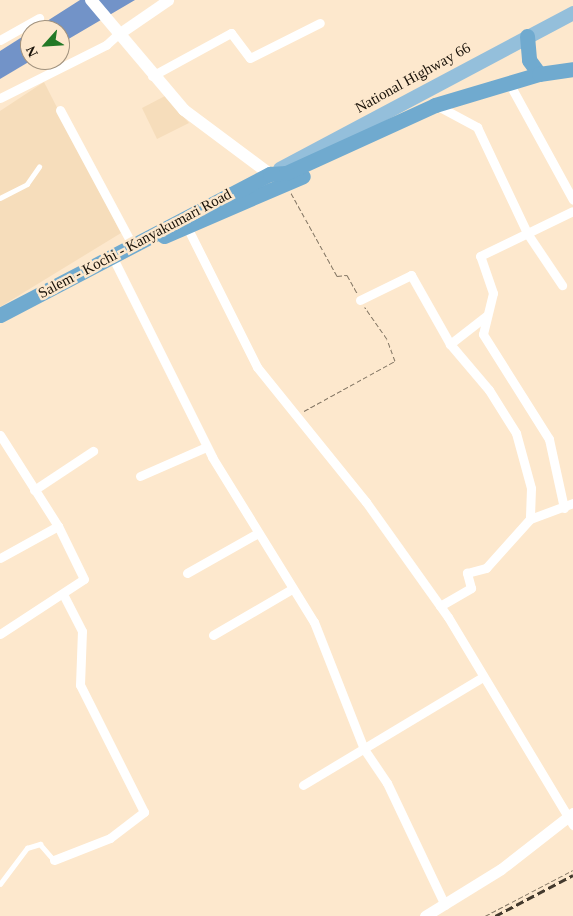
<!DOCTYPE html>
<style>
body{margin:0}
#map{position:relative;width:573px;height:916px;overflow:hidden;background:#fde8cd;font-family:"Times New Roman",serif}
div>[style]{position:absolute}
.built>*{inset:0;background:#f6ddbb}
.water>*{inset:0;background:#7293c8}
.path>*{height:1px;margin-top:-0.5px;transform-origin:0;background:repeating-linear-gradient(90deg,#827563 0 5px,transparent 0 7.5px)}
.service>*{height:4.5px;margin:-2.25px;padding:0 2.25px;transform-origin:2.25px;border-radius:2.25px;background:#fff}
.minor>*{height:9px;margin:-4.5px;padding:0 4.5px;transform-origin:4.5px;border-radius:4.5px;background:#fff}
.tertiary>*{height:11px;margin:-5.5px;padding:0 5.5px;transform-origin:5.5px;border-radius:5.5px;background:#fff}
.secondary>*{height:12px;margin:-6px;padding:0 6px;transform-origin:6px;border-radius:6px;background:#fff}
.primary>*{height:14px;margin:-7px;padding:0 7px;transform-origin:7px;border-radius:7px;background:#94bfdb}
.trunk>*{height:15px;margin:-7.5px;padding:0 7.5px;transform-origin:7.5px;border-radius:7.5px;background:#70aacf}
.rail>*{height:2.5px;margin-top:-1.25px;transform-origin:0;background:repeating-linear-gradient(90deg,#43392d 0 8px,transparent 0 12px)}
span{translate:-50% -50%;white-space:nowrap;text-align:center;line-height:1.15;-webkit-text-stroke:5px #fde8cd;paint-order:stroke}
.street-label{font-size:15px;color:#181108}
.north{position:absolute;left:20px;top:20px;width:50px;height:50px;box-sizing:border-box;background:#fde8cd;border:1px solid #a1927e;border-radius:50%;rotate:244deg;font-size:14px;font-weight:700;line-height:20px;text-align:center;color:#181108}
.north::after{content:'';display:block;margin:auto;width:18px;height:22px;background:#237926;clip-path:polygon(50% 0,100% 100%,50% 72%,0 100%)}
</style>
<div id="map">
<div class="built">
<div style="clip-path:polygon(44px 82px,121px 233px,0 307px,0 111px)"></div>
<div style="clip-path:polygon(165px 96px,189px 123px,157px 139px,142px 108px)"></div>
</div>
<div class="water">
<div style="clip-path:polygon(80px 0,135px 0,60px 44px,60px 30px,33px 30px)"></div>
<div style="clip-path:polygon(30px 32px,32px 60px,0 79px,0 51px)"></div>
</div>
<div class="path">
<div style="left:291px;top:193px;width:95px;rotate:61deg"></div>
<div style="left:337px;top:276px;width:10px;rotate:-6deg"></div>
<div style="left:347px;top:275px;width:21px;rotate:61deg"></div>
<div style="left:304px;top:411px;width:104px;rotate:-28.8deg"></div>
<div style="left:395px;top:361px;width:23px;rotate:-110deg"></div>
<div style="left:387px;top:339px;width:39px;rotate:-125deg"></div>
<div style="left:485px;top:916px;width:99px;rotate:-27.6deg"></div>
</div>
<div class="service">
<div style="left:0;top:198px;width:30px;rotate:-27deg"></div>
<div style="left:27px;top:184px;width:21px;rotate:-55deg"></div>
<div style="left:0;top:884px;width:45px;rotate:-53.1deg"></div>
<div style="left:27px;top:848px;width:14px;rotate:-17deg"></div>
<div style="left:40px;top:844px;width:21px;rotate:49deg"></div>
</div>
<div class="minor">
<div style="left:0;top:40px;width:45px;rotate:-29.4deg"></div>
<div style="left:152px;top:76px;width:90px;rotate:-28.6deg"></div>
<div style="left:231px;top:33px;width:31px;rotate:53deg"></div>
<div style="left:250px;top:58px;width:78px;rotate:-26.6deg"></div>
<div style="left:509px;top:83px;width:133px;rotate:61.3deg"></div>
<div style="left:0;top:98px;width:119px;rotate:-26.6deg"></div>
<div style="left:106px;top:45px;width:15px;rotate:-42deg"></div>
<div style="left:436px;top:105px;width:47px;rotate:28.2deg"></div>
<div style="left:477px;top:127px;width:117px;rotate:64.7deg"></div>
<div style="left:527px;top:233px;width:63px;rotate:56.1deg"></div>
<div style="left:60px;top:110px;width:154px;rotate:61.8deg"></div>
<div style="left:188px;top:229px;width:154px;rotate:63.4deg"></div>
<div style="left:257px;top:367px;width:174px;rotate:51.1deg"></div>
<div style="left:366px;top:502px;width:141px;rotate:54.5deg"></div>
<div style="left:448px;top:617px;width:243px;rotate:59deg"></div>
<div style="left:112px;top:256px;width:225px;rotate:63.5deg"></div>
<div style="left:212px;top:457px;width:194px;rotate:58.3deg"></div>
<div style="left:314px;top:622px;width:136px;rotate:68.5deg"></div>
<div style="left:364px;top:749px;width:41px;rotate:55.9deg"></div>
<div style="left:387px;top:783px;width:135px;rotate:64.6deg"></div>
<div style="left:360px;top:300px;width:57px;rotate:-26.1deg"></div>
<div style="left:411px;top:275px;width:79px;rotate:60.5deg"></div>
<div style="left:486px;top:316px;width:46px;rotate:142.1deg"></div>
<div style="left:450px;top:344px;width:60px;rotate:49.7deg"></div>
<div style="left:489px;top:390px;width:51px;rotate:57.9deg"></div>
<div style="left:516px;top:433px;width:57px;rotate:74.7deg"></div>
<div style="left:531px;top:488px;width:31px;rotate:92deg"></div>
<div style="left:0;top:435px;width:108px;rotate:57.5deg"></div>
<div style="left:58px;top:526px;width:66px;rotate:151.1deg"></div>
<div style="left:140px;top:476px;width:72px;rotate:-23.7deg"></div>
<div style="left:34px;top:490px;width:71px;rotate:-33.5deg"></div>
<div style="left:564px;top:508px;width:71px;rotate:-102.3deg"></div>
<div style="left:549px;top:439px;width:124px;rotate:-122.2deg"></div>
<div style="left:483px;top:334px;width:42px;rotate:-76.3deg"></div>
<div style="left:493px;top:293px;width:39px;rotate:-109deg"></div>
<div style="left:480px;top:256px;width:103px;rotate:-25.8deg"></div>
<div style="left:187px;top:573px;width:81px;rotate:-29.4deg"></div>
<div style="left:440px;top:606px;width:36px;rotate:-30deg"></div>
<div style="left:471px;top:588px;width:16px;rotate:-105deg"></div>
<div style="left:467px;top:573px;width:20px;rotate:-15deg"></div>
<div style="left:486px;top:568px;width:66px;rotate:-48.1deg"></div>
<div style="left:530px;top:519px;width:46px;rotate:-20.4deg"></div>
<div style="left:0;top:634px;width:100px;rotate:-33.2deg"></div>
<div style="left:84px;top:579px;width:59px;rotate:-116.1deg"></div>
<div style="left:213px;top:635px;width:91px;rotate:-30.2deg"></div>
<div style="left:303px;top:785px;width:210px;rotate:-31deg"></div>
<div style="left:54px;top:860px;width:60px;rotate:-21.4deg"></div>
<div style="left:110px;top:838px;width:43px;rotate:-37.4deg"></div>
<div style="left:144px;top:812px;width:142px;rotate:-116.7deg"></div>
<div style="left:80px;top:685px;width:54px;rotate:-87.9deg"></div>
<div style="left:82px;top:631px;width:42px;rotate:-117.2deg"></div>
</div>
<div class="tertiary">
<div style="left:117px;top:35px;width:62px;rotate:-34.5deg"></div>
<div style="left:425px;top:916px;width:89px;rotate:-31.7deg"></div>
<div style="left:501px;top:869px;width:91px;rotate:-37.9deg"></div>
</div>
<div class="secondary">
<div style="left:91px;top:0;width:144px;rotate:49.8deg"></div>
<div style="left:184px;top:110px;width:107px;rotate:36.7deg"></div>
</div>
<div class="primary">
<div style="left:280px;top:169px;width:332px;rotate:-28deg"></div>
</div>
<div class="trunk">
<div style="left:527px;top:36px;width:24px;rotate:85deg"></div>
<div style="left:529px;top:60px;width:17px;rotate:54deg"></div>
<div style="left:164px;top:236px;width:151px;rotate:-23.3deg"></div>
<div style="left:0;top:315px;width:305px;rotate:-27.6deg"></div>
<div style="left:270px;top:174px;width:16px;rotate:-4deg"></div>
<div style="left:286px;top:173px;width:164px;rotate:-24.5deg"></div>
<div style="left:435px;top:105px;width:109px;rotate:-16.6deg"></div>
<div style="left:539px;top:74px;width:34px;rotate:-8deg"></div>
</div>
<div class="rail">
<div style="left:495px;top:916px;width:88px;rotate:-27.7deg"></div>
</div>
<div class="street-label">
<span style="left:413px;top:78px;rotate:-29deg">National Highway 66</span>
<span style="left:135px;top:244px;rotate:-28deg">Salem - Kochi - Kanyakumari Road</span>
</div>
<div class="north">N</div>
</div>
